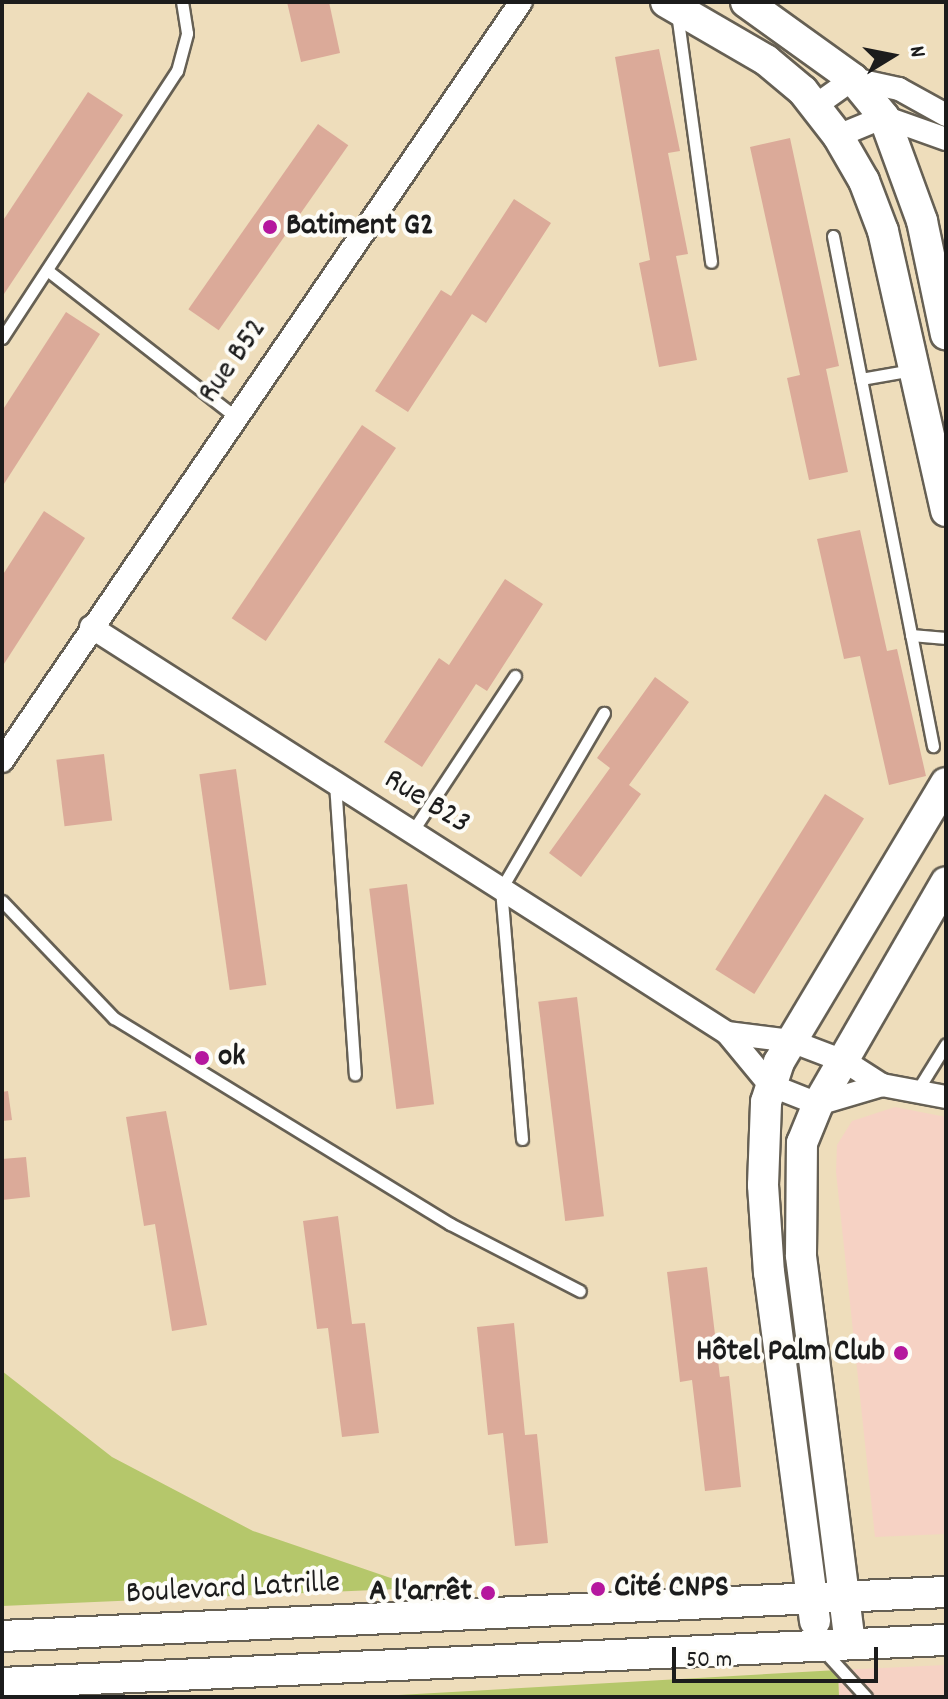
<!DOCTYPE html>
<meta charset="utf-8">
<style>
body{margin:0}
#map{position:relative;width:948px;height:1699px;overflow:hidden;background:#edb;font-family:Dekko,sans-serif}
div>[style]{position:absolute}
.built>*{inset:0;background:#f6d2c4}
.green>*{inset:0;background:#b5c76b}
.building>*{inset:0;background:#dbaa99;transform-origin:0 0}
.roads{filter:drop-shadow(2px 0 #666054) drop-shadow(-2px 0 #666054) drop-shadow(0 2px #666054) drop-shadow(0 -2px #666054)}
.lane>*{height:11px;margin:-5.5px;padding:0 5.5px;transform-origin:5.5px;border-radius:5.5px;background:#fff}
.street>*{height:22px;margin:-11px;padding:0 11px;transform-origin:11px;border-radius:11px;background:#fff}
.secondary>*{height:30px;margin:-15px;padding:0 15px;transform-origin:15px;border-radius:15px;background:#fff}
.dots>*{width:22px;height:22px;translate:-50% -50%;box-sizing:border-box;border:4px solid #fdfcf7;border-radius:50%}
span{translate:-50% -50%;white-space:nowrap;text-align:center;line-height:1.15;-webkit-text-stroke:8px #fdfcf7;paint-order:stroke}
.poi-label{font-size:32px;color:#1c1c1c;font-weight:700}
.left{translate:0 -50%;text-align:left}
.right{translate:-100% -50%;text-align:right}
.street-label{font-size:32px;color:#1c1c1c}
.frame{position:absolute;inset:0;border:4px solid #1c1c1c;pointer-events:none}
.north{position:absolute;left:852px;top:16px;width:80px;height:80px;-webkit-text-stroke:6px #fdfcf7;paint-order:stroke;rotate:80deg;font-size:22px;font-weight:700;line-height:32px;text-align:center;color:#1c1c1c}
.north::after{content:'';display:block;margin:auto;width:28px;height:36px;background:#1c1c1c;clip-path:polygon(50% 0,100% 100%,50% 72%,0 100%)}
.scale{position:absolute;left:672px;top:1647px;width:206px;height:36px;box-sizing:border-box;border:4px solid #1c1c1c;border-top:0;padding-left:10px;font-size:24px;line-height:28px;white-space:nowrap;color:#1c1c1c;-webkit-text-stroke:6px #fdfcf7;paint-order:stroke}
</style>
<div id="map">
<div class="built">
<div style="clip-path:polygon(895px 1107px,946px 1117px,946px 1534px,875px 1537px,836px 1172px,837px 1145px,852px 1121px)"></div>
<div style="clip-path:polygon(946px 1665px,946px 1697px,839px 1697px,838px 1670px)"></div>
</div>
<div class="green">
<div style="clip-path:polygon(2px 1371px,112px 1457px,253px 1531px,420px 1588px,2px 1606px)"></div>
<div style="clip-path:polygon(838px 1670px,839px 1697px,363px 1697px)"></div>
</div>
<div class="building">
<div style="clip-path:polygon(287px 2px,329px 2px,340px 53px,301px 62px)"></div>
<div style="clip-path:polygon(659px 49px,680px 151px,668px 153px,688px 254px,676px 256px,697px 360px,659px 367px,639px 263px,650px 260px,615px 57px)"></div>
<div style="clip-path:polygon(88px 92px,123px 115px,2px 297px,2px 222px)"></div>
<div style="left:318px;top:124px;width:37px;height:226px;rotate:35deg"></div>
<div style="clip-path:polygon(790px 138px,839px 366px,826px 369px,848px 472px,809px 480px,787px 378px,800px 375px,750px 147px)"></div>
<div style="clip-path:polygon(514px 199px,551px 223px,486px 323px,472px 314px,408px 412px,375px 391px,441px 290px,451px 296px)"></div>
<div style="clip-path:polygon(66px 312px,100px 334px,2px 487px,2px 411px)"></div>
<div style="left:362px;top:425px;width:41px;height:233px;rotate:34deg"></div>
<div style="clip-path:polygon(44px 511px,85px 538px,2px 667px,2px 576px)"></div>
<div style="clip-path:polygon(860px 530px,887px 651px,897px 649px,926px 776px,889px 785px,860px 656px,844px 659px,817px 539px)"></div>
<div style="clip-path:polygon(505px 579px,543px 604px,487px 691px,476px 684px,422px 767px,384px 742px,439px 658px,449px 665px)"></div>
<div style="clip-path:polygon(655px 677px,689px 702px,629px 785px,641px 794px,581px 877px,549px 853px,610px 768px,597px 758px)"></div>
<div style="left:104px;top:754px;width:67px;height:48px;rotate:83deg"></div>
<div style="left:236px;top:769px;width:218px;height:37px;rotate:82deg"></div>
<div style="left:825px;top:794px;width:46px;height:207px;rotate:32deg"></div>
<div style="left:407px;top:884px;width:222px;height:38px;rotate:83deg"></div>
<div style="left:577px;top:997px;width:221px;height:39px;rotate:83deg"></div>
<div style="clip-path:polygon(8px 1091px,12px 1120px,2px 1121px,2px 1092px)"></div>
<div style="clip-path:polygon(166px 1111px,207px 1325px,172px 1331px,155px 1224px,144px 1226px,126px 1117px)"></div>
<div style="clip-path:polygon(26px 1157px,30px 1197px,2px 1200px,2px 1159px)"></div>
<div style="clip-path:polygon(338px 1216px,352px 1324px,365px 1323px,379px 1433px,342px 1437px,328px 1328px,317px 1329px,303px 1221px)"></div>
<div style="clip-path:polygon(707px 1267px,720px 1377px,729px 1376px,741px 1487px,705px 1491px,692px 1380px,680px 1382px,667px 1272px)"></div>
<div style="clip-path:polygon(514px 1323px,525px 1435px,537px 1434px,548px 1543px,515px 1546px,503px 1433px,488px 1435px,477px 1327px)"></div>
</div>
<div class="roads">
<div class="lane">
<div style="left:677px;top:13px;width:251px;rotate:82.2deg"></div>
<div style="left:833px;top:236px;width:520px;rotate:78.91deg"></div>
<div style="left:47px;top:270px;width:239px;rotate:37.9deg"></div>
<div style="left:2px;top:338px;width:319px;rotate:-56.8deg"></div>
<div style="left:177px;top:71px;width:39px;rotate:-75deg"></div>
<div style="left:187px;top:33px;width:31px;rotate:-99deg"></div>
<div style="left:861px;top:379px;width:52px;rotate:-10deg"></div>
<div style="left:911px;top:635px;width:35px;rotate:5deg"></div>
<div style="left:335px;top:783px;width:292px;rotate:86.1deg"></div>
<div style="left:412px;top:832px;width:187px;rotate:-56.6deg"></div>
<div style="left:2px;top:901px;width:162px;rotate:46.3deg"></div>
<div style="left:114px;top:1018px;width:394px;rotate:31.5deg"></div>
<div style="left:450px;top:1224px;width:146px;rotate:27.3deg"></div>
<div style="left:917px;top:1091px;width:55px;rotate:-58.3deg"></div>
<div style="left:522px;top:1139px;width:251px;rotate:-94.8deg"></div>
<div style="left:501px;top:889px;width:204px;rotate:-59.7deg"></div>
<div style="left:823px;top:1650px;width:64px;rotate:47.5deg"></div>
</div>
<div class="street">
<div style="left:815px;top:106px;width:47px;rotate:-35.4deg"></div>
<div style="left:853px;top:79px;width:47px;rotate:12.3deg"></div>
<div style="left:899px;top:89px;width:54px;rotate:29deg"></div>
<div style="left:838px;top:136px;width:50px;rotate:-22.4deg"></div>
<div style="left:884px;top:117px;width:66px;rotate:19.5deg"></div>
<div style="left:91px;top:627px;width:755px;rotate:32.55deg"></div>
<div style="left:727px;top:1033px;width:67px;rotate:50.4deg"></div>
<div style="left:770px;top:1085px;width:52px;rotate:21.6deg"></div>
<div style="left:818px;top:1104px;width:67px;rotate:-16.5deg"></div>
<div style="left:2px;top:761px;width:919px;rotate:-55.64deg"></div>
<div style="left:727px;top:1033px;width:64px;rotate:7.1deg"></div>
<div style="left:791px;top:1041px;width:59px;rotate:20.9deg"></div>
<div style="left:846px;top:1062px;width:43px;rotate:32.6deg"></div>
<div style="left:882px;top:1085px;width:65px;rotate:10.6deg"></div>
</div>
<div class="secondary">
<div style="left:666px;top:2px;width:116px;rotate:30.1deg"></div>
<div style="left:766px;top:60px;width:48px;rotate:40deg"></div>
<div style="left:803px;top:91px;width:57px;rotate:52.1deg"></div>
<div style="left:838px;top:136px;width:52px;rotate:60deg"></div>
<div style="left:864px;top:181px;width:53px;rotate:69.2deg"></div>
<div style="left:883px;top:231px;width:287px;rotate:77.3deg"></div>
<div style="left:746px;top:2px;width:132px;rotate:35.7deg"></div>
<div style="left:853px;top:79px;width:49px;rotate:50.8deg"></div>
<div style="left:884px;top:117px;width:111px;rotate:69.9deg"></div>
<div style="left:922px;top:221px;width:116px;rotate:78.1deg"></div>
<div style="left:815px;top:1621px;width:351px;rotate:-97.5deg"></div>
<div style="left:769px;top:1273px;width:88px;rotate:-93.9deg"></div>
<div style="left:763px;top:1185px;width:83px;rotate:-87.9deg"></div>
<div style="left:766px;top:1102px;width:42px;rotate:-72deg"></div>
<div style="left:779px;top:1062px;width:325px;rotate:-59.1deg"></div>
<div style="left:2px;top:1636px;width:945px;rotate:-2.67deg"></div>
<div style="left:850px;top:1644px;width:392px;rotate:-97.2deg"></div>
<div style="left:801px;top:1255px;width:112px;rotate:-89.5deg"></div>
<div style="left:802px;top:1143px;width:42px;rotate:-67.7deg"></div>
<div style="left:818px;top:1104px;width:256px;rotate:-60deg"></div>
<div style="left:2px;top:1683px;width:945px;rotate:-2.61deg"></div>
</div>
</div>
<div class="dots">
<div style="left:270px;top:227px;background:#b5179e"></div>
<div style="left:202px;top:1058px;background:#b5179e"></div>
<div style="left:901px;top:1353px;background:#b5179e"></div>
<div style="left:598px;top:1589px;background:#b5179e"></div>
<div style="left:488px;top:1593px;background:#b5179e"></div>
</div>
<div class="poi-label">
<span class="left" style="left:286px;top:227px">Batiment G2</span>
<span class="left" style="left:218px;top:1058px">ok</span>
<span class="right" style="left:885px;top:1353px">Hôtel Palm Club</span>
<span class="left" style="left:614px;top:1589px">Cité CNPS</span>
<span class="right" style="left:472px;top:1593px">A l'arrêt</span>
</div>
<div class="street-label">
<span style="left:234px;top:362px;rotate:-55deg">Rue B52</span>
<span style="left:426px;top:803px;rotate:32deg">Rue B23</span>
<span style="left:233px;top:1590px;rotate:-3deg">Boulevard Latrille</span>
</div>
<div class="frame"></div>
<div class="north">N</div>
<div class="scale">50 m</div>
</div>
